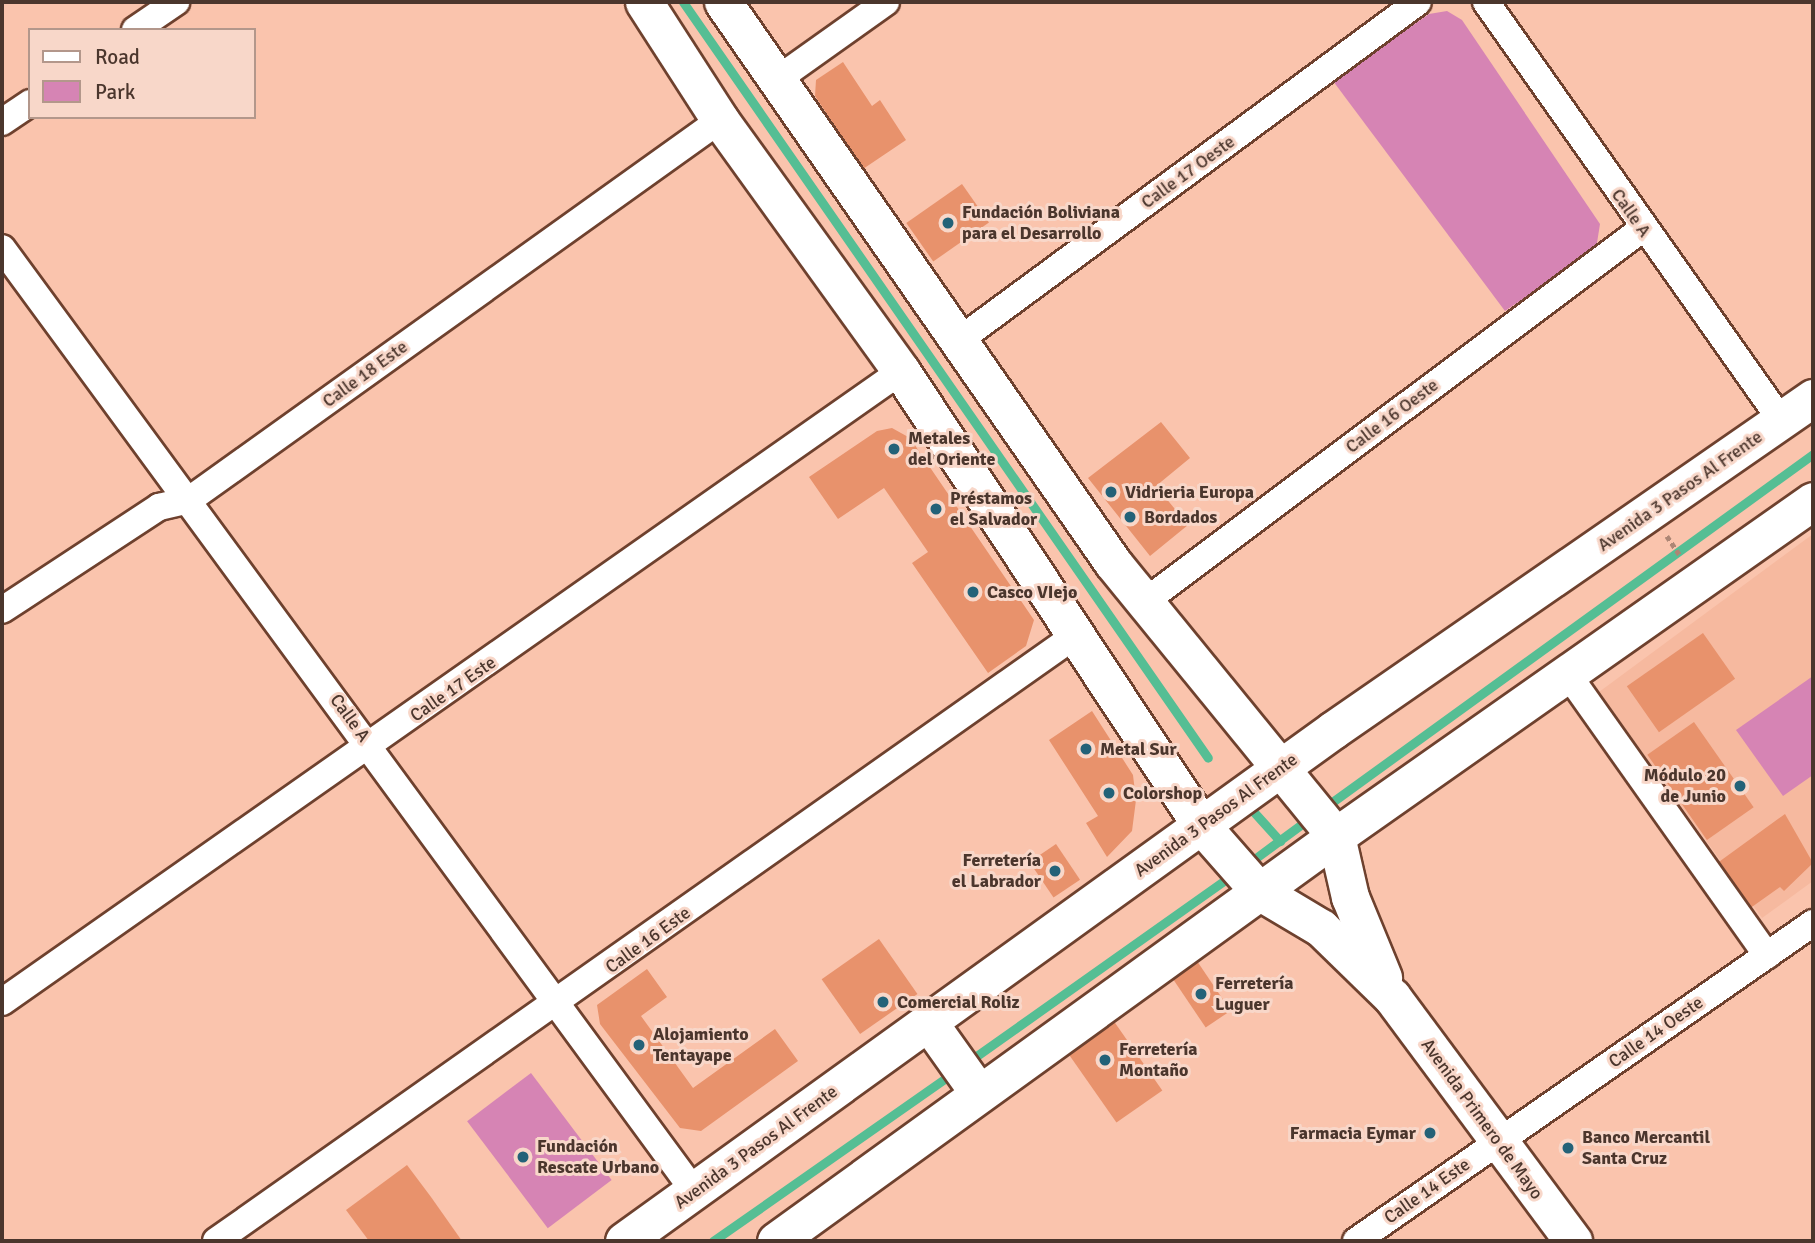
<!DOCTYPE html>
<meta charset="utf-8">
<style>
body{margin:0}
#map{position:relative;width:1815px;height:1243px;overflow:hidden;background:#fac4ad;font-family:Signika,sans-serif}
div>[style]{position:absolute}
.built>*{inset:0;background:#f6b99f}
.green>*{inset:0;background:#d684b4;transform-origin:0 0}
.stream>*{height:9px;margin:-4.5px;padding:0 4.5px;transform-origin:4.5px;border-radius:4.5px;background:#55be94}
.building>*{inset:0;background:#e8926c;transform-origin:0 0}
.path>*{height:4.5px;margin-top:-2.25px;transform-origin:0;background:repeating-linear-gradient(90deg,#ad8675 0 5px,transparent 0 8.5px)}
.roads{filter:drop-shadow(2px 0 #6e412e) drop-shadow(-2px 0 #6e412e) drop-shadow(0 2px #6e412e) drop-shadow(0 -2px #6e412e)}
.street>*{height:26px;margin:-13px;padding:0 13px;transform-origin:13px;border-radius:13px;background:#fff}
.secondary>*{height:37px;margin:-18.5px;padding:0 18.5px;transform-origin:18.5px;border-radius:18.5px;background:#fff}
.dots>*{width:19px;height:19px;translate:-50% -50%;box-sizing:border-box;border:4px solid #f8d7c9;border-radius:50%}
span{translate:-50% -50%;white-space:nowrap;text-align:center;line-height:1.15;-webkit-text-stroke:6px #f8d7c9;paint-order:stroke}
.street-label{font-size:18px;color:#4b362d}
.poi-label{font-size:18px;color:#4b362d;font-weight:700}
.left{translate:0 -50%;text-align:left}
.right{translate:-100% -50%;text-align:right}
.frame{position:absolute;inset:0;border:4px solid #4b362d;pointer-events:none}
.legend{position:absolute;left:28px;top:28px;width:228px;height:91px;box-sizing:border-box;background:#f8d7c9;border:2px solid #b3978b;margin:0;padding:9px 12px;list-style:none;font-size:21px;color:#4b362d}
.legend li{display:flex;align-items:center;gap:14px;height:35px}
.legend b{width:35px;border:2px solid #b3978b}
</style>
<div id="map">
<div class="built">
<div style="clip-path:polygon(1813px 534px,1813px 881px,1762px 918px,1599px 692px)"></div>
</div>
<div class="green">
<div style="clip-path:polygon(1447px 11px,1462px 20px,1600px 224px,1596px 249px,1505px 311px,1333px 81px,1429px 14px)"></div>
<div style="clip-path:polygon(1813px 676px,1813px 775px,1783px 796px,1736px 730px)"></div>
<div style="left:531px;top:1073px;width:134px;height:80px;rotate:53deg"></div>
</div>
<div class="stream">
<div style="left:683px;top:2px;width:920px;rotate:55.22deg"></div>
<div style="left:1324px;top:808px;width:604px;rotate:-35.9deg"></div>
<div style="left:1252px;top:810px;width:42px;rotate:47.9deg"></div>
<div style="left:1245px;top:866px;width:81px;rotate:-36.4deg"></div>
<div style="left:968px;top:1062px;width:326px;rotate:-35.3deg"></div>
<div style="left:713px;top:1241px;width:294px;rotate:-35deg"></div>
</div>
<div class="building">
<div style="clip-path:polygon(843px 62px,872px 106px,880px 100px,906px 140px,863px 169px,815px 96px,816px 80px)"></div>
<div style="left:962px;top:184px;width:47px;height:68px;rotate:55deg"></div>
<div style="clip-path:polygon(1161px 422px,1190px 458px,1156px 486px,1188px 525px,1150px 556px,1088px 478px)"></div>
<div style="clip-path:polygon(892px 428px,910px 438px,1034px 620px,1026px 646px,988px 673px,912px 563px,928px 552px,884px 488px,838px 519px,809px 477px,877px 431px)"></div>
<div style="left:1703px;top:633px;width:56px;height:93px;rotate:55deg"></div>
<div style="clip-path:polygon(1092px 711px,1133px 775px,1136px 800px,1132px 831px,1107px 857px,1086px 823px,1098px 816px,1049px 740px)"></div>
<div style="left:1694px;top:722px;width:104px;height:57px;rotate:55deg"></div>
<div style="clip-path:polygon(1785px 814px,1813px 863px,1784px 891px,1780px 887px,1749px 909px,1716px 864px)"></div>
<div style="left:1056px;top:844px;width:43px;height:32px;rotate:56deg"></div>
<div style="left:879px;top:939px;width:67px;height:70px;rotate:55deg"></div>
<div style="left:1197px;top:961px;width:60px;height:30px;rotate:56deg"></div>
<div style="clip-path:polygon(647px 969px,667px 997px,641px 1016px,693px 1088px,775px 1029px,798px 1061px,701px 1131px,680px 1128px,600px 1024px,597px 1005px)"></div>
<div style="left:1113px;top:1020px;width:86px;height:56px;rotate:55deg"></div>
<div style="clip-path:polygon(407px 1165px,431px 1197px,462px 1241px,369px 1241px,346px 1210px)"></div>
</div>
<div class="path">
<div style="left:1667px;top:536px;width:23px;rotate:56deg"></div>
</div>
<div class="roads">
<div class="street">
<div style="left:1486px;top:2px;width:512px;rotate:54.79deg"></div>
<div style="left:135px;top:30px;width:50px;rotate:-34.3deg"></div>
<div style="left:775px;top:81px;width:136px;rotate:-35.4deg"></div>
<div style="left:2px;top:122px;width:34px;rotate:-34deg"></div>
<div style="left:2px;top:248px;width:1170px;rotate:53.73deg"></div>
<div style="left:958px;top:341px;width:571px;rotate:-36.39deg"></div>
<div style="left:1143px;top:603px;width:624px;rotate:-36.85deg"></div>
<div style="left:2px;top:610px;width:188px;rotate:-33.3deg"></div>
<div style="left:159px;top:507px;width:31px;rotate:-13deg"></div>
<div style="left:189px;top:500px;width:653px;rotate:-35.59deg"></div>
<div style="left:1567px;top:673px;width:346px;rotate:54.7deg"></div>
<div style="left:2px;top:1002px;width:1098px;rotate:-35.06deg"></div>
<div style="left:216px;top:1241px;width:1053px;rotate:-35.18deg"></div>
<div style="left:1356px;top:1241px;width:557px;rotate:-34.83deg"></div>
</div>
<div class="secondary">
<div style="left:644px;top:2px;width:140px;rotate:57.2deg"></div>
<div style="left:720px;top:120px;width:309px;rotate:54.2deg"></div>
<div style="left:901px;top:371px;width:544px;rotate:56.54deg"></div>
<div style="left:1201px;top:825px;width:88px;rotate:48.7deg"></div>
<div style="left:1259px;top:891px;width:72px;rotate:30.8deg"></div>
<div style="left:1321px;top:928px;width:99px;rotate:44.2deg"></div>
<div style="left:1392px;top:997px;width:304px;rotate:53.4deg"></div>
<div style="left:723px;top:2px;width:683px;rotate:55.19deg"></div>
<div style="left:1113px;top:563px;width:353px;rotate:50.8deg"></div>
<div style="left:1336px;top:836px;width:63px;rotate:77.1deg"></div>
<div style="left:1350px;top:897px;width:87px;rotate:67.6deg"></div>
<div style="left:929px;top:1023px;width:85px;rotate:54.6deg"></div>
<div style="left:624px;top:1241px;width:874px;rotate:-35.78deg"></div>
<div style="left:1333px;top:730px;width:584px;rotate:-34.67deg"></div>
<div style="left:776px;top:1241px;width:691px;rotate:-35.87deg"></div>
<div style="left:1336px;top:836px;width:583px;rotate:-35.08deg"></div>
</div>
</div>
<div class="dots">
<div style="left:948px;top:223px;background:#236278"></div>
<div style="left:894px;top:449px;background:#236278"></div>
<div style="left:1111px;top:492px;background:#236278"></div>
<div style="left:936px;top:509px;background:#236278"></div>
<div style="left:1130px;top:517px;background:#236278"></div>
<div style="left:973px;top:592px;background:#236278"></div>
<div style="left:1086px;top:749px;background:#236278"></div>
<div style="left:1740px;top:786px;background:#236278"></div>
<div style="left:1109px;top:793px;background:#236278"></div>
<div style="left:1055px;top:871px;background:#236278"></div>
<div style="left:1201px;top:994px;background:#236278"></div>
<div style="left:883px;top:1002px;background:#236278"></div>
<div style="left:639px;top:1045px;background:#236278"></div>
<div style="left:1105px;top:1060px;background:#236278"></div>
<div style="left:1430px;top:1133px;background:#236278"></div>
<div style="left:1568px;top:1148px;background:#236278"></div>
<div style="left:523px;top:1157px;background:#236278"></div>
</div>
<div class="street-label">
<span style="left:1188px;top:172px;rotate:-36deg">Calle 17 Oeste</span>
<span style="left:1631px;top:213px;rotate:55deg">Calle A</span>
<span style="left:365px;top:374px;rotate:-36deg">Calle 18 Este</span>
<span style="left:1392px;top:416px;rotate:-37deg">Calle 16 Oeste</span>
<span style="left:1680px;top:491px;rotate:-35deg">Avenida 3 Pasos Al Frente</span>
<span style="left:453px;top:689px;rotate:-35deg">Calle 17 Este</span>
<span style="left:350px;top:718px;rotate:54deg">Calle A</span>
<span style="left:1216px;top:815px;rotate:-36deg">Avenida 3 Pasos Al Frente</span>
<span style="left:648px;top:940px;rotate:-36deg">Calle 16 Este</span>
<span style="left:1656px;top:1032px;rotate:-35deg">Calle 14 Oeste</span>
<span style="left:1482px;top:1119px;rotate:54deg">Avenida Primero de Mayo</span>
<span style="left:756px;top:1147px;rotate:-36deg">Avenida 3 Pasos Al Frente</span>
<span style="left:1427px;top:1191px;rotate:-35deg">Calle 14 Este</span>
</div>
<div class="poi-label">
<span class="left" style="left:962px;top:223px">Fundación Boliviana<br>para el Desarrollo</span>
<span class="left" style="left:908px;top:449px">Metales<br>del Oriente</span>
<span class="left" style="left:1125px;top:492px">Vidrieria Europa</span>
<span class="left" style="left:950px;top:509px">Préstamos<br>el Salvador</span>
<span class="left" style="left:1144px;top:517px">Bordados</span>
<span class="left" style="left:987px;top:592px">Casco VIejo</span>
<span class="left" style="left:1100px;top:749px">Metal Sur</span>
<span class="right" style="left:1726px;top:786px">Módulo 20<br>de Junio</span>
<span class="left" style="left:1123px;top:793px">Colorshop</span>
<span class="right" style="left:1041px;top:871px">Ferretería<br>el Labrador</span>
<span class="left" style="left:1215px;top:994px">Ferretería<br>Luguer</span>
<span class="left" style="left:897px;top:1002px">Comercial Roliz</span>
<span class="left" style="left:653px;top:1045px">Alojamiento<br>Tentayape</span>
<span class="left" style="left:1119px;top:1060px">Ferretería<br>Montaño</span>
<span class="right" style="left:1416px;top:1133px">Farmacia Eymar</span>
<span class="left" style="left:1582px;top:1148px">Banco Mercantil<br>Santa Cruz</span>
<span class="left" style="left:537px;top:1157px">Fundación<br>Rescate Urbano</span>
</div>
<div class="frame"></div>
<ul class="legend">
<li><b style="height:9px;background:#fff"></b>Road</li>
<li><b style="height:19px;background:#d684b4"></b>Park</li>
</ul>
</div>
